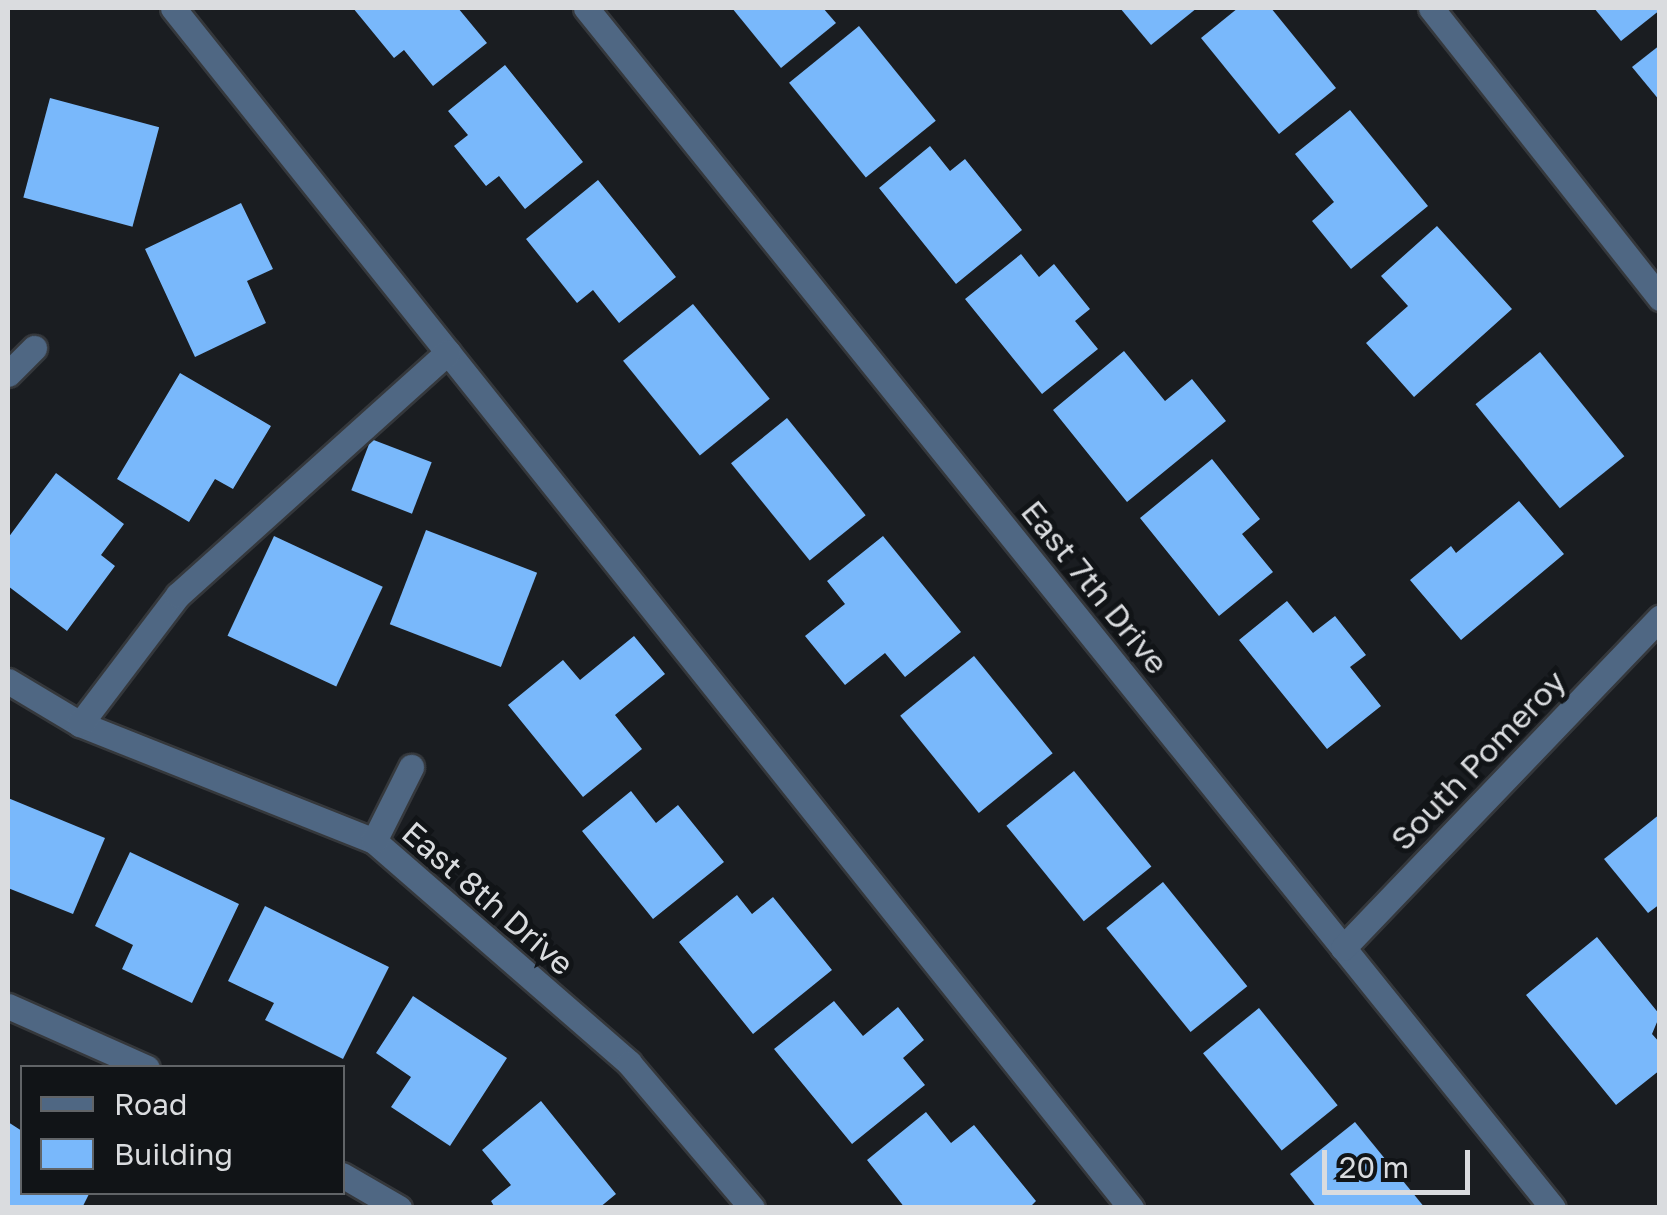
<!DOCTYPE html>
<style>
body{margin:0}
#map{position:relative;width:1667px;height:1215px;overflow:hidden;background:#1a1d21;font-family:"Golos Text",sans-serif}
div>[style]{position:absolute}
.building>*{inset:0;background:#79b8fb;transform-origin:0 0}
.roads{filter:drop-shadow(2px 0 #35383c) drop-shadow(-2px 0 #35383c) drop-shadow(0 2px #35383c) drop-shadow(0 -2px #35383c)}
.minor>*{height:25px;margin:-12.5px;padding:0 12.5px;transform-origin:12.5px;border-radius:12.5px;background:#4f6783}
span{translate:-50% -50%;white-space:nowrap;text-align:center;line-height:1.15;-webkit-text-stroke:10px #111417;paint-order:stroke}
.street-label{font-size:32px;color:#dadcdf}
.frame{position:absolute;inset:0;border:10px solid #dadcdf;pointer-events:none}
.legend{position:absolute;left:20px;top:1065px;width:325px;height:130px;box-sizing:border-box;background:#111417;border:2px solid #616467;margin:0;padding:12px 18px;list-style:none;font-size:30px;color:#dadcdf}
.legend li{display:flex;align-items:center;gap:20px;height:50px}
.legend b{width:50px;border:2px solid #616467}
.scale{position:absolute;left:1322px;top:1150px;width:148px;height:45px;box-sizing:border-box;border:5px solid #dadcdf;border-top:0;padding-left:12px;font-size:30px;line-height:35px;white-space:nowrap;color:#dadcdf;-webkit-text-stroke:8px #111417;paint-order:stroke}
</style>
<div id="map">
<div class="building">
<div style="clip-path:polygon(353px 8px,458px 8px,487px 43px,433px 86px,404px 50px,394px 58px)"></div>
<div style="clip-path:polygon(732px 8px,823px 8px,836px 23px,781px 68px)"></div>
<div style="clip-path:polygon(1120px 8px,1197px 8px,1151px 45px)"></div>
<div style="clip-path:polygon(1238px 8px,1271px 8px,1336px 88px,1279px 134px,1201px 38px)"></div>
<div style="clip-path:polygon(1594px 8px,1660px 8px,1660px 10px,1621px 41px)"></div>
<div style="left:859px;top:26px;width:122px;height:90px;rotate:51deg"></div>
<div style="clip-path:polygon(1660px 45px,1660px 101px,1632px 67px)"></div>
<div style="clip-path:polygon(505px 65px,583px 162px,525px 209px,499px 176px,486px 186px,454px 146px,468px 135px,448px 111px)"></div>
<div style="left:50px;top:98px;width:113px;height:103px;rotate:15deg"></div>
<div style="clip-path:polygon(1350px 110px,1428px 206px,1351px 269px,1312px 221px,1334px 202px,1295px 154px)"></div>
<div style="clip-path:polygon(930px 146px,950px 171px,965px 159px,1022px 230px,956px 284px,879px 188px)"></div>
<div style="clip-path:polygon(598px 180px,676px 277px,619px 323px,593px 290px,577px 303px,526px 239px)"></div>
<div style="clip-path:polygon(241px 203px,273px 269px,247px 281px,266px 323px,195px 357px,145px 249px)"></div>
<div style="clip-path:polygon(1437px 226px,1512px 309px,1414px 397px,1366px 343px,1408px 306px,1381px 276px)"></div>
<div style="clip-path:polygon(1021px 254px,1039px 277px,1054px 264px,1090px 309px,1075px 321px,1098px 349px,1042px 394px,965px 299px)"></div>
<div style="left:693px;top:304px;width:122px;height:90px;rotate:51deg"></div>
<div style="clip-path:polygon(1124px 351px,1165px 401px,1192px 379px,1226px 421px,1127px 502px,1053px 410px)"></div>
<div style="left:1540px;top:352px;width:134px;height:83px;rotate:51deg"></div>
<div style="clip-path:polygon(180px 373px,271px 426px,233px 489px,215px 479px,189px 522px,117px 479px)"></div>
<div style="left:787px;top:418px;width:125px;height:72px;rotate:51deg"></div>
<div style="left:371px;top:439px;width:65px;height:55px;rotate:21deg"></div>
<div style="clip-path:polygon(1212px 459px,1260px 519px,1242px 534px,1273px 572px,1219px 616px,1140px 518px)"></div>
<div style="clip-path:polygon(56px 473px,124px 524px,101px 555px,115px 566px,67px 631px,8px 586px,8px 538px)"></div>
<div style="clip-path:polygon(1519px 501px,1564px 554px,1461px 640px,1410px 580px,1451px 546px,1456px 553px)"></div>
<div style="left:426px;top:530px;width:119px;height:101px;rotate:21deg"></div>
<div style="left:274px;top:536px;width:120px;height:110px;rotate:25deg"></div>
<div style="clip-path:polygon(883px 536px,961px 632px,905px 677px,885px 653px,845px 685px,805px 636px,845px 604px,827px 581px)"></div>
<div style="clip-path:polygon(1287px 601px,1313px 633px,1335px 616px,1366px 655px,1350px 667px,1381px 706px,1327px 749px,1239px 640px)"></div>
<div style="clip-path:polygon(634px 636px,665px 674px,615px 715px,642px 749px,583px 797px,508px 705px,563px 660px,580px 680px)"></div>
<div style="left:974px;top:656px;width:125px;height:95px;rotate:51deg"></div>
<div style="left:1074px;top:771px;width:123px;height:87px;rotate:51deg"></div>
<div style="clip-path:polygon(631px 791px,656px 823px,678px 805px,724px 862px,653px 919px,582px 831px)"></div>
<div style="clip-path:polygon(8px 798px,105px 838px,73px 914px,8px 888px)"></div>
<div style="clip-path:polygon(1660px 814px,1660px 904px,1648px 913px,1604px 859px)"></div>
<div style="clip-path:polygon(130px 852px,239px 904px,192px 1003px,122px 969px,133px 945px,95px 926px)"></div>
<div style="left:1163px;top:882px;width:134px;height:73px;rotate:51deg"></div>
<div style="clip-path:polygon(737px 895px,752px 914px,773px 897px,832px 970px,753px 1034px,679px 942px)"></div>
<div style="clip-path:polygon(265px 906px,389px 967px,343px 1059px,265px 1020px,274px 1003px,228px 981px)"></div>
<div style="clip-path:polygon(1597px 937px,1660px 1015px,1652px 1034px,1660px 1043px,1660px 1070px,1616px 1105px,1526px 995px)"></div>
<div style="clip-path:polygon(413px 996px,507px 1058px,450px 1146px,391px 1107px,411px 1077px,376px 1053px)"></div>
<div style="clip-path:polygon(834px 1001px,863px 1036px,898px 1007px,924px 1040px,903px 1058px,925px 1085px,852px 1144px,774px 1049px)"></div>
<div style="left:1259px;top:1008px;width:125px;height:72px;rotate:51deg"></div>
<div style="clip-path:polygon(541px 1101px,616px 1194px,599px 1208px,495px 1208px,491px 1201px,511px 1185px,482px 1150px)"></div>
<div style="clip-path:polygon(926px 1112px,951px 1143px,974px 1125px,1036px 1201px,1029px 1208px,905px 1208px,867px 1160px)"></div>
<div style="clip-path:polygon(8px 1122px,22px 1131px,22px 1192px,90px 1192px,82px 1208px,8px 1208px)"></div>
<div style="clip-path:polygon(1355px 1122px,1425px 1208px,1317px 1208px,1290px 1174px)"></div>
</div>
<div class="roads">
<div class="minor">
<div style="left:173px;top:8px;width:1536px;rotate:51.4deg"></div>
<div style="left:586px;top:8px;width:1541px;rotate:51.14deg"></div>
<div style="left:1431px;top:8px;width:370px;rotate:51.7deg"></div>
<div style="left:8px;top:374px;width:37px;rotate:-45deg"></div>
<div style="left:8px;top:681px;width:84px;rotate:30.8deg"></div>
<div style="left:80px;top:724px;width:316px;rotate:21.7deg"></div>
<div style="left:374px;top:841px;width:338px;rotate:41deg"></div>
<div style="left:629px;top:1063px;width:190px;rotate:49.7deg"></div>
<div style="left:80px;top:724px;width:162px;rotate:-52.8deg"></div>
<div style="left:178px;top:595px;width:363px;rotate:-42deg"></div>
<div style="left:374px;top:841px;width:83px;rotate:-63.4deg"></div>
<div style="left:1343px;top:948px;width:458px;rotate:-46.2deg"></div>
<div style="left:8px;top:1006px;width:152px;rotate:24deg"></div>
<div style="left:342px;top:1175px;width:66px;rotate:30.1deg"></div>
</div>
</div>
<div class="street-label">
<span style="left:1095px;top:587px;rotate:51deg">East 7th Drive</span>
<span style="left:1478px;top:760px;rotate:-46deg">South Pomeroy</span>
<span style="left:488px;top:898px;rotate:41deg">East 8th Drive</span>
</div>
<div class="frame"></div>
<ul class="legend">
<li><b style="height:12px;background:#4f6783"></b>Road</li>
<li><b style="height:28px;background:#79b8fb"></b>Building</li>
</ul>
<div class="scale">20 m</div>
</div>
